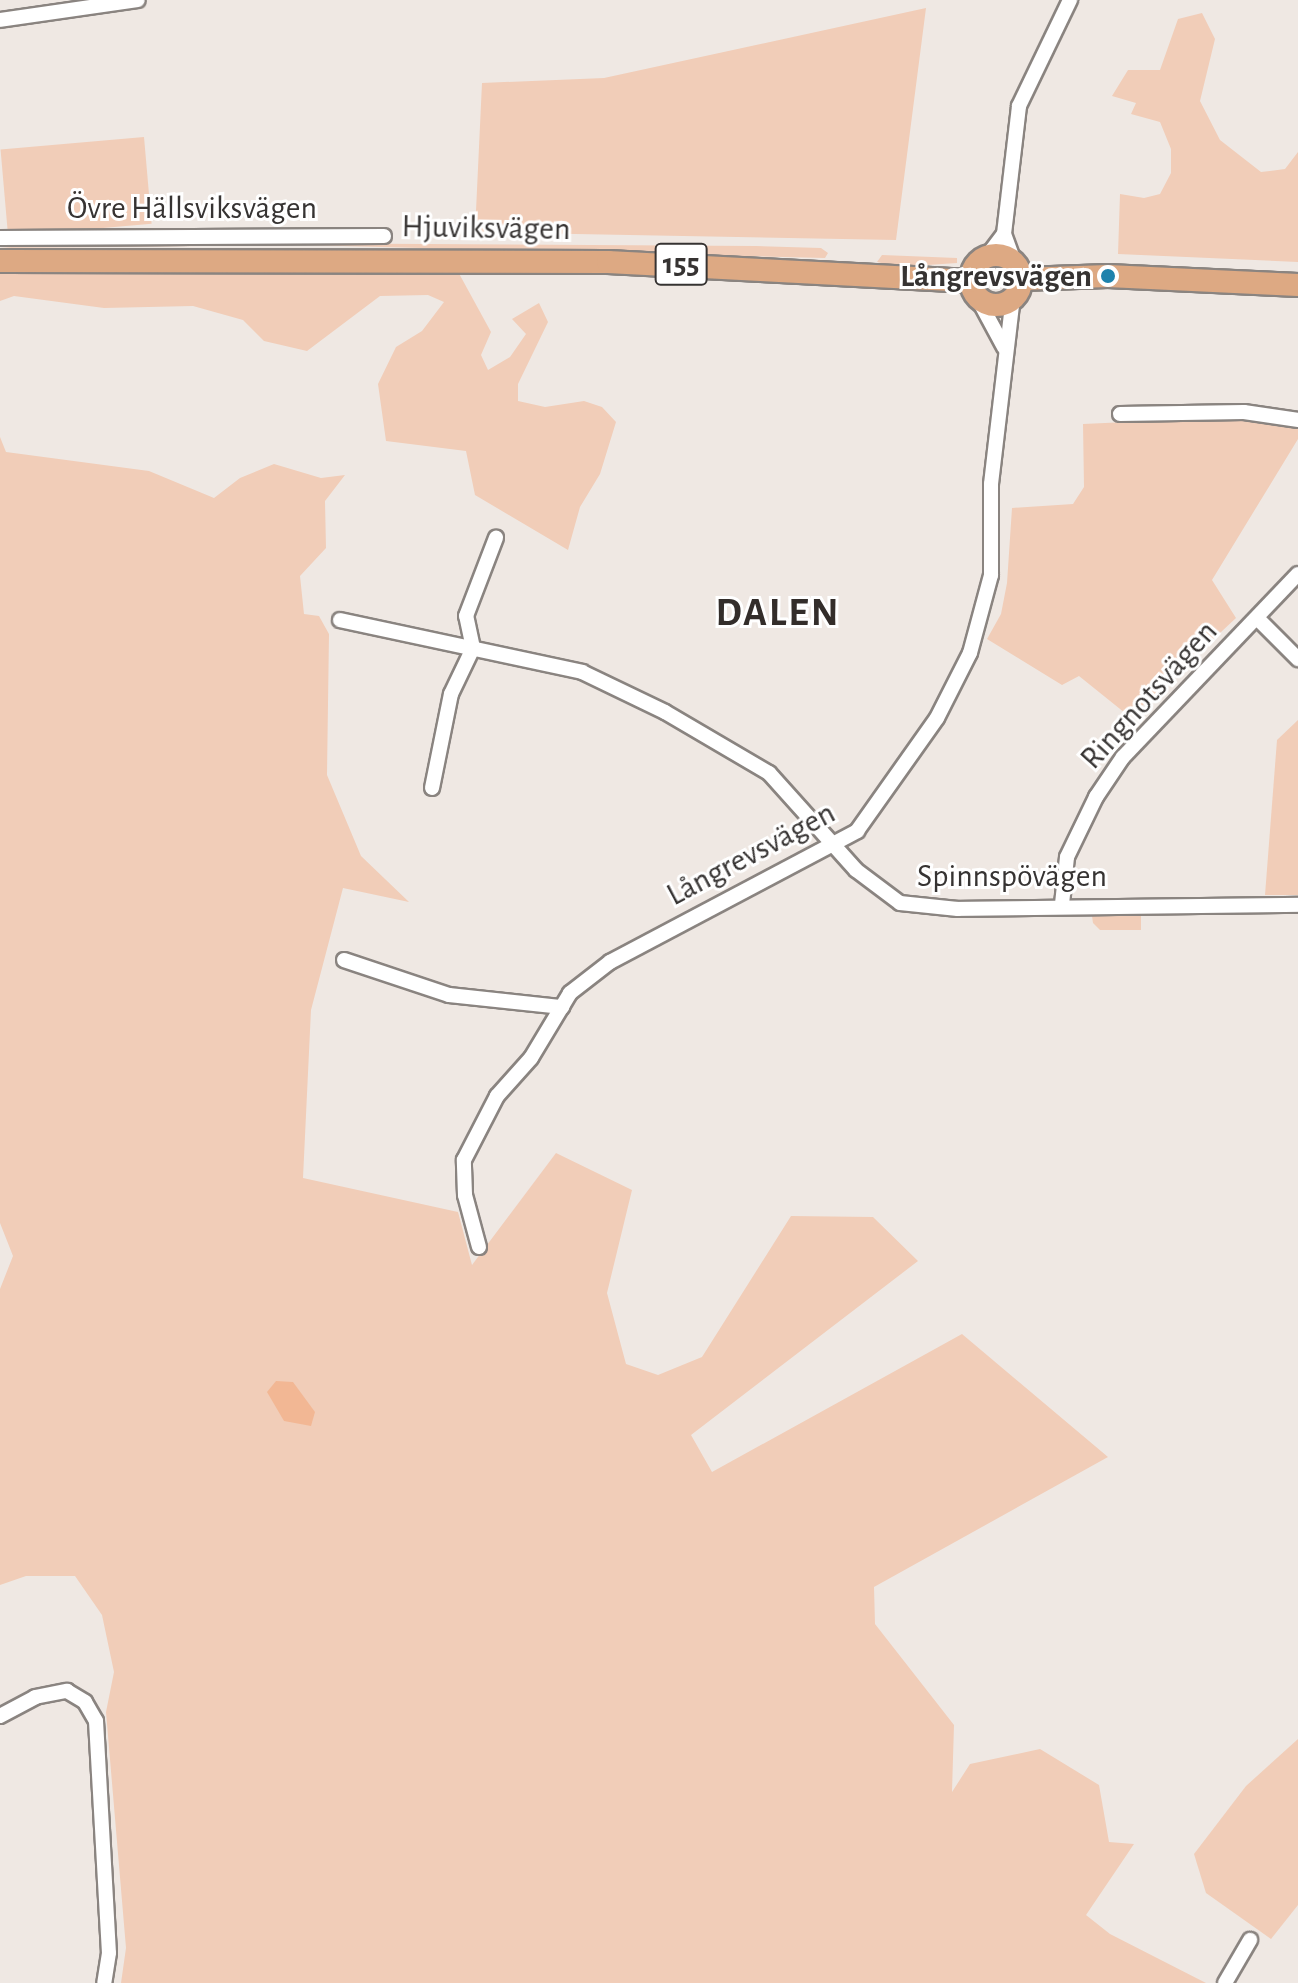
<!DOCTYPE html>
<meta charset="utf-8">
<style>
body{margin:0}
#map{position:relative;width:1298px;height:1983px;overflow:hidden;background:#efe8e3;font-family:"Alegreya Sans",sans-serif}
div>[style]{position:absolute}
.green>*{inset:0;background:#f1cdb8;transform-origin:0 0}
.water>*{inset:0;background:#f2b794}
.roads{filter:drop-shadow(2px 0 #8a8480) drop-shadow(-2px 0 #8a8480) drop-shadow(0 2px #8a8480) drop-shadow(0 -2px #8a8480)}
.street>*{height:14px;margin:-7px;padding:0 7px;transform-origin:7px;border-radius:7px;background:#fff}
.primary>*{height:22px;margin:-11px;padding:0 11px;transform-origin:11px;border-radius:11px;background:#dda983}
.primary>.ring{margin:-11px;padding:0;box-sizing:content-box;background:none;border:22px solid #dda983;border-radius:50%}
.dots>*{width:22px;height:22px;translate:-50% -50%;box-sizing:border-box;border:4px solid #fff;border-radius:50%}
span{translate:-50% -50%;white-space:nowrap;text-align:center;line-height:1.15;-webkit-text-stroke:6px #fff;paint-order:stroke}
.shield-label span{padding:2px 6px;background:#fff;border:2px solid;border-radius:6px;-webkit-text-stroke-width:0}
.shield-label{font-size:30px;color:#363332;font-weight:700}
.street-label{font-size:32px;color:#363332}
.poi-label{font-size:32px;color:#363332;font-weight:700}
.right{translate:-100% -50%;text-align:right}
.district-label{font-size:40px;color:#332d2a;font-weight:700;letter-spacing:2px}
</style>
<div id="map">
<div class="green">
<div style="clip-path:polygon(926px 8px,896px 240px,475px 232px,482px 83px,604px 78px)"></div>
<div style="clip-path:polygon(1202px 13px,1215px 39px,1200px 101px,1220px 140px,1261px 172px,1285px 169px,1298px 152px,1298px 262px,1118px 254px,1120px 194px,1144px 198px,1160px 194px,1171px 173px,1171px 149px,1160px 122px,1131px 114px,1136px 103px,1112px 96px,1128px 70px,1160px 70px,1178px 19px)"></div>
<div style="left:144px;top:137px;width:87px;height:144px;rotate:85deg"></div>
<div style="clip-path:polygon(69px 242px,756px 246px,821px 248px,828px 253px,825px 258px,303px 245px,0 248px)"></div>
<div style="clip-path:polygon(882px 255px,957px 258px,957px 263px,898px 267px,877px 262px)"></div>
<div style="clip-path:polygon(456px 268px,491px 332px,481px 355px,488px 370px,510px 357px,526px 334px,512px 319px,539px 303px,548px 322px,518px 384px,518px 401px,545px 407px,584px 401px,602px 407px,616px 422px,600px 474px,580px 507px,568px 550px,475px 495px,466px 451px,386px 441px,378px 384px,396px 347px,422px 331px,444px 302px,428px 295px,380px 296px,307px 351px,264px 341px,243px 320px,193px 306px,104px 308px,14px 296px,0 301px,0 269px)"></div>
<div style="clip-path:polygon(1237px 417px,1298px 427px,1298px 439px,1212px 580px,1236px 618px,1130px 717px,1079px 676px,1062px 685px,987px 639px,1001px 614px,1007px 583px,1012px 508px,1073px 504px,1084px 487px,1083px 424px)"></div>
<div style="clip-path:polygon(0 437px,6px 452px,149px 471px,214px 498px,240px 478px,274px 464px,321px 478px,345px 475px,325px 501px,326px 548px,300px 576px,304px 614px,319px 616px,329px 634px,327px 775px,361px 856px,409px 902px,343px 888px,311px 1010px,303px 1178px,458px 1212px,472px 1265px,556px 1153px,632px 1190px,607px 1293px,626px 1364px,658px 1375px,702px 1357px,791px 1216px,873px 1217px,918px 1261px,691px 1435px,712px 1472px,962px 1334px,1108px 1457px,874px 1587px,875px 1624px,954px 1725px,952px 1792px,970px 1764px,1040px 1749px,1099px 1785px,1109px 1842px,1134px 1844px,1086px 1915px,1110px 1934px,1206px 1983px,121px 1983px,126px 1948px,106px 1712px,114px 1672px,102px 1615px,75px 1576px,26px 1576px,0 1585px,0 1289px,13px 1256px,0 1223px)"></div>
<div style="clip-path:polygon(1298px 720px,1298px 895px,1265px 895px,1277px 740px)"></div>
<div style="clip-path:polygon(1141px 915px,1141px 930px,1100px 930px,1093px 923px,1092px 916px)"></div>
<div style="clip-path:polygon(1298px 1739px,1298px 1905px,1271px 1939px,1206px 1893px,1194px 1854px,1246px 1786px)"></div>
</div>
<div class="water">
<div style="clip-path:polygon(276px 1381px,293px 1382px,315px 1412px,311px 1426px,284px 1421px,267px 1392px)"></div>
</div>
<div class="roads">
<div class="street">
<div style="left:0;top:20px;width:139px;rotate:-8.2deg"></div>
<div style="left:1004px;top:234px;width:30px;rotate:70deg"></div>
<div style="left:0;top:238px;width:384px;rotate:-0.3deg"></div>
<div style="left:985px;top:259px;width:31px;rotate:-53deg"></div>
<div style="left:1004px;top:234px;width:129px;rotate:-83.3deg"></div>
<div style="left:1019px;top:106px;width:118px;rotate:-64.3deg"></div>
<div style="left:978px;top:299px;width:55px;rotate:61.6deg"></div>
<div style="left:1120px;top:414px;width:124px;rotate:-0.9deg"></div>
<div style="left:1244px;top:412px;width:55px;rotate:8.4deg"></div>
<div style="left:1258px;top:619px;width:57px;rotate:45deg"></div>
<div style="left:340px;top:620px;width:248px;rotate:12.1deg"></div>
<div style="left:582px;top:672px;width:92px;rotate:25.7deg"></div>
<div style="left:665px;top:712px;width:121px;rotate:30.4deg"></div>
<div style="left:769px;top:773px;width:130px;rotate:48.1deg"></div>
<div style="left:856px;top:870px;width:55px;rotate:36.9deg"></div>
<div style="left:900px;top:903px;width:58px;rotate:5.9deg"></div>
<div style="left:958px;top:909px;width:340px;rotate:-0.7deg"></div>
<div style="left:432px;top:788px;width:96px;rotate:-78.6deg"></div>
<div style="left:451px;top:694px;width:51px;rotate:-64.4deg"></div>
<div style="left:473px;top:648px;width:33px;rotate:-102deg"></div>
<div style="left:466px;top:616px;width:84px;rotate:-69deg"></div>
<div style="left:1062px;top:904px;width:47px;rotate:-83.9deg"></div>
<div style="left:1067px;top:857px;width:67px;rotate:-64.2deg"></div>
<div style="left:1096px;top:797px;width:48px;rotate:-56deg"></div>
<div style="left:1123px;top:757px;width:253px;rotate:-46.3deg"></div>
<div style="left:344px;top:960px;width:111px;rotate:18.4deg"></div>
<div style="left:449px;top:995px;width:114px;rotate:6.1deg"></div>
<div style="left:479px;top:1247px;width:54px;rotate:-105.1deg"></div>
<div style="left:465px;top:1195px;width:35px;rotate:-92deg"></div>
<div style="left:464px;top:1160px;width:72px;rotate:-62.7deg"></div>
<div style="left:497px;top:1096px;width:51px;rotate:-48.2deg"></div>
<div style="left:531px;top:1058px;width:76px;rotate:-59deg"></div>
<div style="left:570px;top:993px;width:51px;rotate:-37.8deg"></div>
<div style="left:610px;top:962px;width:280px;rotate:-27.9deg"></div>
<div style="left:857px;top:831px;width:138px;rotate:-54.7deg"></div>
<div style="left:937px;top:718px;width:73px;rotate:-63.1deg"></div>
<div style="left:970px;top:653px;width:81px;rotate:-74.9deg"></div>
<div style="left:991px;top:575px;width:91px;rotate:-90deg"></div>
<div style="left:991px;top:484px;width:187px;rotate:-83.3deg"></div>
<div style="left:0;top:1716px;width:40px;rotate:-28deg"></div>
<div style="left:35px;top:1697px;width:33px;rotate:-11deg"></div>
<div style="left:67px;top:1691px;width:21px;rotate:31deg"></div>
<div style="left:85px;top:1702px;width:22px;rotate:60deg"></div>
<div style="left:96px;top:1721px;width:232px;rotate:86.8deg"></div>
<div style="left:109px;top:1953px;width:30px;rotate:99deg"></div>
<div style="left:1225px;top:1983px;width:50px;rotate:-59.8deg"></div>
</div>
<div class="primary">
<div class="ring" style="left:971px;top:255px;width:28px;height:28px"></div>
<div style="left:0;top:261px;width:608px;rotate:0.09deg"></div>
<div style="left:608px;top:262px;width:363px;rotate:3deg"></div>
<div style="left:1022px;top:279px;width:86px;rotate:-2deg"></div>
<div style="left:1108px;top:276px;width:190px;rotate:2.7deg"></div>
</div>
</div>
<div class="dots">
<div style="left:1108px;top:276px;background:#1e82ac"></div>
</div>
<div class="shield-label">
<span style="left:681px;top:264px">155</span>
</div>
<div class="street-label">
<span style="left:192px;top:208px">Övre Hällsviksvägen</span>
<span style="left:486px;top:228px;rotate:1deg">Hjuviksvägen</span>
<span style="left:1149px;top:695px;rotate:-48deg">Ringnotsvägen</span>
<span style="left:751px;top:854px;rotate:-28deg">Långrevsvägen</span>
<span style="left:1012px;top:876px">Spinnspövägen</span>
</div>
<div class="poi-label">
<span class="right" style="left:1092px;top:276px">Långrevsvägen</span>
</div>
<div class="district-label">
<span style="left:778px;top:613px">DALEN</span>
</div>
</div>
